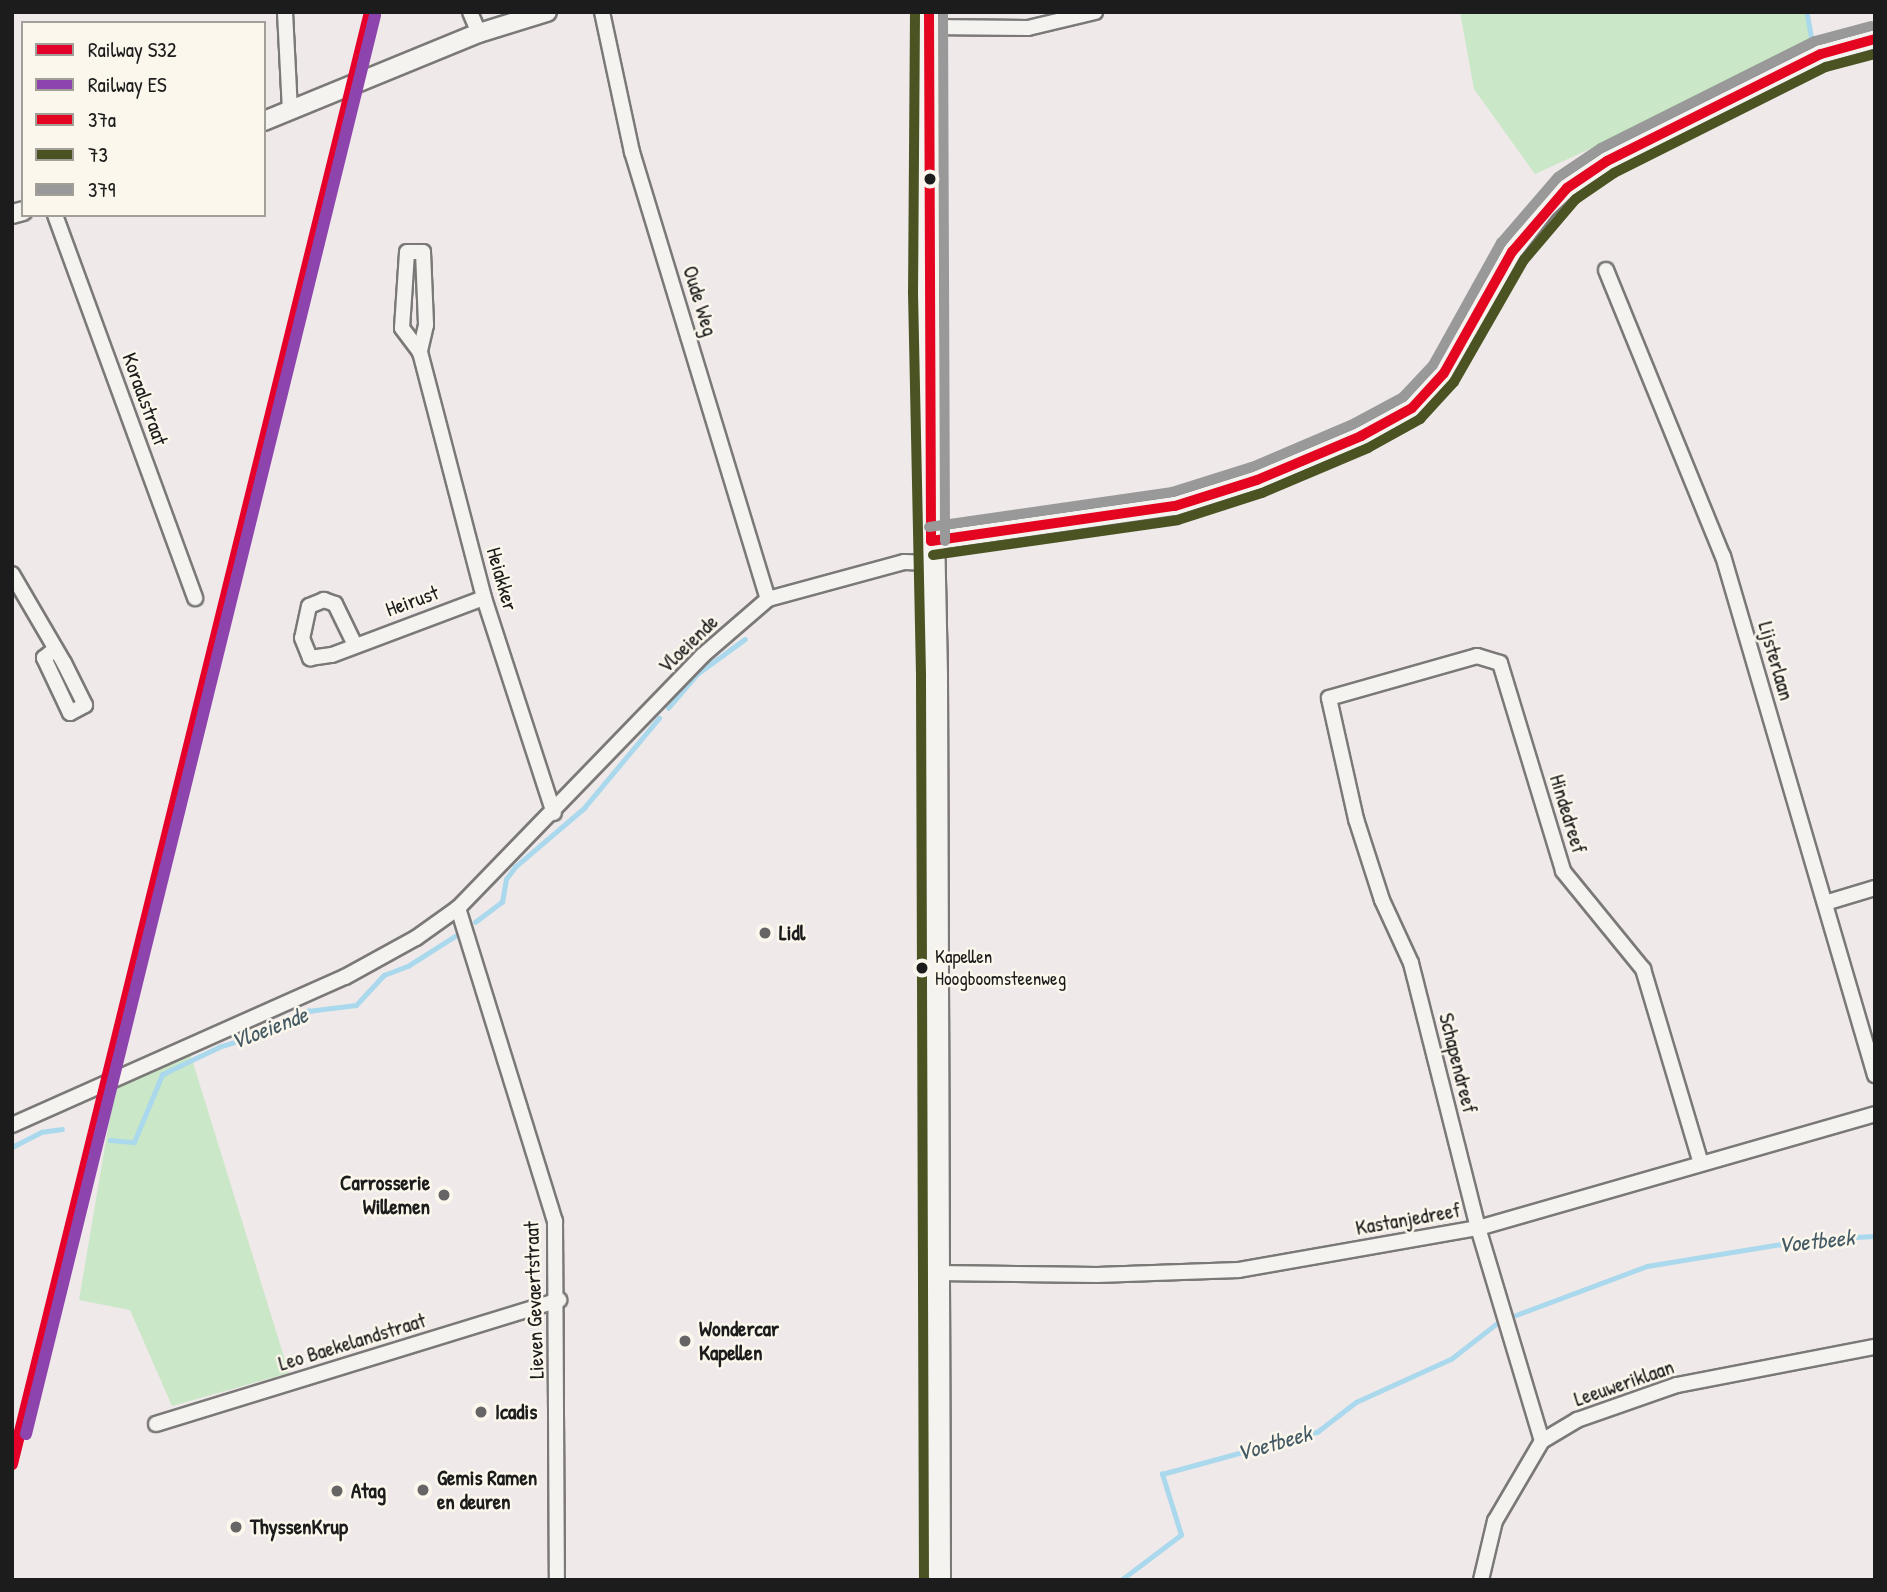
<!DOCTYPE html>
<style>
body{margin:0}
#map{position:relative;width:1887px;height:1592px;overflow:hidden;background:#efe9e9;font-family:"Patrick Hand",sans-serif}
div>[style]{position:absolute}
.green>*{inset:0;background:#cae7c7}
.stream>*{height:4.5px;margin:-2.25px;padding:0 2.25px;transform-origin:2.25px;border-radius:2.25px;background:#aad8ec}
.roads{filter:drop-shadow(2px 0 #7b7878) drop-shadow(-2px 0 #7b7878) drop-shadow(0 2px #7b7878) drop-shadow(0 -2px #7b7878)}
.minor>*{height:14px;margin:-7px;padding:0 7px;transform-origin:7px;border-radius:7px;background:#f5f3f0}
.tertiary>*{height:18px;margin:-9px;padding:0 9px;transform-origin:9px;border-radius:9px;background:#f5f3f0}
.primary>*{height:23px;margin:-11.5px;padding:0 11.5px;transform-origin:11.5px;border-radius:11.5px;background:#f5f3f0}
.bus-1>*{height:10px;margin:-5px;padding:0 5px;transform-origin:5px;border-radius:5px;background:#e40521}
.bus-2>*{height:10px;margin:-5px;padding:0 5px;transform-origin:5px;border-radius:5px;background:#4a5321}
.bus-3>*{height:10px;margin:-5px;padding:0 5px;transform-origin:5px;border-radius:5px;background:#999}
.rail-1>*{height:12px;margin:-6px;padding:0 6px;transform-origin:6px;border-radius:6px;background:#e4002b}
.rail-2>*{height:12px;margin:-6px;padding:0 6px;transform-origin:6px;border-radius:6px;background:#8e44ad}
.dots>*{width:19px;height:19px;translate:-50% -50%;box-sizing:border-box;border:4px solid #fbf7ec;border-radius:50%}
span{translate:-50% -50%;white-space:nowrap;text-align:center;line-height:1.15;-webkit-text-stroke:5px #fbf7ec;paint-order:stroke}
.bus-label{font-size:19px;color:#1c1c1c}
.left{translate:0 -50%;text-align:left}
.street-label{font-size:21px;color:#1c1c1c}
.poi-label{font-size:21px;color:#1c1c1c;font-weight:700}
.right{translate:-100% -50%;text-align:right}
.water-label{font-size:23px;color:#445b66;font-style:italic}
.frame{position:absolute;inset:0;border:14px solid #1c1c1c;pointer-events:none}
.legend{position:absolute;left:21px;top:21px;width:245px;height:196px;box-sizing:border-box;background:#fbf7ec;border:2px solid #a29f99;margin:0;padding:9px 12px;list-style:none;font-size:21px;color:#1c1c1c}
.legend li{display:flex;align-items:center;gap:14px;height:35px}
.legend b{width:35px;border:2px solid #a29f99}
</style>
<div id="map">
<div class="green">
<div style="clip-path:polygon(1460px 12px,1807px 12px,1813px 47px,1535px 174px,1474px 89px)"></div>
<div style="clip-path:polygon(190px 1053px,289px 1373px,172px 1406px,130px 1310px,79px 1300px,115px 1087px)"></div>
</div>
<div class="stream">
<div style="left:1807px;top:12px;width:36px;rotate:80deg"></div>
<div style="left:668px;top:708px;width:45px;rotate:-49.5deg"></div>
<div style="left:697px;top:674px;width:59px;rotate:-36.1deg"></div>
<div style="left:475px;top:922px;width:34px;rotate:-37deg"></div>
<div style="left:502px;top:902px;width:23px;rotate:-80deg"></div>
<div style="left:506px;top:879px;width:15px;rotate:-53deg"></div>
<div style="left:515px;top:867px;width:91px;rotate:-40.5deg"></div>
<div style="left:584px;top:808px;width:117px;rotate:-50.2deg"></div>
<div style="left:110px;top:1140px;width:24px;rotate:5deg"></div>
<div style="left:134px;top:1142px;width:73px;rotate:-67.3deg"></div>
<div style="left:162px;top:1075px;width:8px;rotate:-30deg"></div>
<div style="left:169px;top:1071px;width:55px;rotate:-25.6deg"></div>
<div style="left:219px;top:1047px;width:67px;rotate:-17.4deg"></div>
<div style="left:283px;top:1027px;width:30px;rotate:-33deg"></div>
<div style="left:308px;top:1011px;width:48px;rotate:-7.1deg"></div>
<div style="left:356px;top:1005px;width:41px;rotate:-47deg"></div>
<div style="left:384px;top:975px;width:26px;rotate:-21deg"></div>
<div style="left:408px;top:966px;width:56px;rotate:-32.6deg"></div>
<div style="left:12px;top:1147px;width:33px;rotate:-27deg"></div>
<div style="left:41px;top:1132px;width:21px;rotate:-8deg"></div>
<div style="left:1516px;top:1315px;width:140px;rotate:-20.5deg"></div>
<div style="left:1647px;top:1266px;width:167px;rotate:-9.3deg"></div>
<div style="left:1812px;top:1239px;width:63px;rotate:-2.7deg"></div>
<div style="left:1121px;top:1580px;width:75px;rotate:-36.9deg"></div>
<div style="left:1181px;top:1535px;width:64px;rotate:-107.3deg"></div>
<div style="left:1162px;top:1474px;width:161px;rotate:-15.2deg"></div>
<div style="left:1317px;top:1432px;width:49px;rotate:-37.6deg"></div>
<div style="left:1356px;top:1402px;width:104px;rotate:-24.4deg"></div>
<div style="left:1451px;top:1359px;width:57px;rotate:-37.9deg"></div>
</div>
<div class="roads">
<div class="minor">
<div style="left:285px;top:12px;width:98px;rotate:87.1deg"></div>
<div style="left:470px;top:12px;width:23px;rotate:67deg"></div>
<div style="left:602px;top:12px;width:143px;rotate:77.9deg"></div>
<div style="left:632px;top:152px;width:467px;rotate:73.1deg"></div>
<div style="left:929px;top:27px;width:99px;rotate:0.6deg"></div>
<div style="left:1028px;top:28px;width:69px;rotate:-13.4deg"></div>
<div style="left:55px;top:215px;width:408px;rotate:69.9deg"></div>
<div style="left:1606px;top:270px;width:309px;rotate:67.8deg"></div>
<div style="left:1723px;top:556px;width:541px;rotate:73.68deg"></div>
<div style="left:420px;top:352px;width:30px;rotate:-127deg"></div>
<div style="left:402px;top:328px;width:76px;rotate:-86.2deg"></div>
<div style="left:407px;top:252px;width:16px"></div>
<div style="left:423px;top:252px;width:73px;rotate:87.6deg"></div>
<div style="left:426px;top:325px;width:28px;rotate:103deg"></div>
<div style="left:420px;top:352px;width:254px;rotate:75.4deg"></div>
<div style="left:484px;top:598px;width:226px;rotate:72deg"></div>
<div style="left:12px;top:574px;width:103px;rotate:59.7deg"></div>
<div style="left:64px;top:663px;width:47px;rotate:63.4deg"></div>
<div style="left:85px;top:705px;width:17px;rotate:152deg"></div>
<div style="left:70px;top:713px;width:61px;rotate:-115.3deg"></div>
<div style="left:44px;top:658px;width:14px;rotate:-39deg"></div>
<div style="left:355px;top:645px;width:46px;rotate:-116deg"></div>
<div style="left:335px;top:604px;width:12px;rotate:-160deg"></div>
<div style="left:324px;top:600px;width:16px;rotate:158deg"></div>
<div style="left:309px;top:606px;width:33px;rotate:102deg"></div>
<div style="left:302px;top:638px;width:22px;rotate:68deg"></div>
<div style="left:310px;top:658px;width:22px;rotate:-8deg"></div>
<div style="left:332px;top:655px;width:162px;rotate:-20.6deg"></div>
<div style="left:1825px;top:903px;width:52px;rotate:-16.7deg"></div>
<div style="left:458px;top:908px;width:328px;rotate:72.8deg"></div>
<div style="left:555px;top:1221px;width:359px;rotate:89.7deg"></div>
<div style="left:12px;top:1125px;width:364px;rotate:-24deg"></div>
<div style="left:345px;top:977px;width:81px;rotate:-28.8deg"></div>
<div style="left:416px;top:938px;width:52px;rotate:-35.5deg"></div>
<div style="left:458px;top:908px;width:351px;rotate:-45.9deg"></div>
<div style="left:702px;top:656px;width:87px;rotate:-40.8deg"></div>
<div style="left:768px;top:599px;width:141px;rotate:-15.2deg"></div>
<div style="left:904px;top:562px;width:28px;rotate:2deg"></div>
<div style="left:935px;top:1273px;width:162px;rotate:0.7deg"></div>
<div style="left:1097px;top:1275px;width:142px;rotate:-2deg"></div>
<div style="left:1239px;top:1270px;width:243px;rotate:-10deg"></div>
<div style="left:1478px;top:1228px;width:413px;rotate:-16deg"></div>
<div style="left:156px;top:1424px;width:422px;rotate:-17.1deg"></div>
<div style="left:1542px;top:1441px;width:222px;rotate:-106.7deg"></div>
<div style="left:1478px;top:1228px;width:273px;rotate:-104.2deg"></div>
<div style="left:1411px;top:963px;width:69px;rotate:-114.7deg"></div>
<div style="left:1382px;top:900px;width:85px;rotate:-107.8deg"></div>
<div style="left:1356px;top:819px;width:124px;rotate:-102.6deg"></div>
<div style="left:1329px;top:698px;width:154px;rotate:-15.8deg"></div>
<div style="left:1477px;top:656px;width:24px;rotate:17deg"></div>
<div style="left:1500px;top:663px;width:217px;rotate:73.1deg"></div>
<div style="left:1563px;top:871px;width:127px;rotate:50.8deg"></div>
<div style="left:1643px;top:969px;width:203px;rotate:73.4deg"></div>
<div style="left:1481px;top:1580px;width:61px;rotate:-76.7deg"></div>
<div style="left:1495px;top:1521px;width:93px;rotate:-59.6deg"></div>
<div style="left:1542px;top:1441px;width:41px;rotate:-31deg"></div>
<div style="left:1577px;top:1420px;width:106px;rotate:-19.3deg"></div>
<div style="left:1677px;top:1385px;width:202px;rotate:-10.9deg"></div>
</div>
<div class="tertiary">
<div style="left:264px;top:121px;width:232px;rotate:-22.3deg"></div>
<div style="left:479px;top:33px;width:71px;rotate:-17.2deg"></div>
<div style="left:12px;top:214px;width:11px;rotate:-15deg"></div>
<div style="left:931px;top:541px;width:246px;rotate:-8.2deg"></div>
<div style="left:1175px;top:506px;width:86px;rotate:-17.6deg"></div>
<div style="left:1257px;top:480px;width:113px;rotate:-22.9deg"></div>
<div style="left:1361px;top:436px;width:58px;rotate:-28.8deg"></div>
<div style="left:1412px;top:408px;width:47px;rotate:-47.6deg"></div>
<div style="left:1444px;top:373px;width:139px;rotate:-60.7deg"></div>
<div style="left:1512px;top:252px;width:54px;rotate:-52.5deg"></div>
<div style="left:1545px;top:209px;width:30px;rotate:-44deg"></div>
<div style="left:1567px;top:188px;width:48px;rotate:-34deg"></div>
<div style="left:1607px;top:161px;width:239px;rotate:-26.6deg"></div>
<div style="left:1821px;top:54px;width:56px;rotate:-15.5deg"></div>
</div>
<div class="primary">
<div style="left:929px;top:12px;width:280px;rotate:90.4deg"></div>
<div style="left:927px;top:292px;width:385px;rotate:88.8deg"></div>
<div style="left:935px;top:677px;width:903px;rotate:89.81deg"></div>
</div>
</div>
<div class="bus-1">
<div style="left:929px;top:12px;width:529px;rotate:89.78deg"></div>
<div style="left:931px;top:541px;width:246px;rotate:-8.2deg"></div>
<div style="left:1175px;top:506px;width:86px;rotate:-17.6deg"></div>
<div style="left:1257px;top:480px;width:113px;rotate:-22.9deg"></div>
<div style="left:1361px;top:436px;width:58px;rotate:-28.8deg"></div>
<div style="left:1412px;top:408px;width:47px;rotate:-47.6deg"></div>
<div style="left:1444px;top:373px;width:139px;rotate:-60.7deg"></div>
<div style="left:1512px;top:252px;width:84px;rotate:-49.3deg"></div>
<div style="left:1567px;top:188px;width:48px;rotate:-34deg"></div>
<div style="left:1607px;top:161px;width:239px;rotate:-26.6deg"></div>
<div style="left:1821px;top:54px;width:56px;rotate:-15.5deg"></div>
</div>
<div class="bus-2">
<div style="left:915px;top:12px;width:280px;rotate:90.4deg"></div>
<div style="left:913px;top:292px;width:385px;rotate:88.8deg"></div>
<div style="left:921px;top:677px;width:903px;rotate:89.81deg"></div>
<div style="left:933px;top:555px;width:247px;rotate:-8.1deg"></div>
<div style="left:1178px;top:520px;width:88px;rotate:-17.8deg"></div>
<div style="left:1262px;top:493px;width:115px;rotate:-23deg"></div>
<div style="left:1368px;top:448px;width:60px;rotate:-29.1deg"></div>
<div style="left:1420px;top:419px;width:50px;rotate:-47.4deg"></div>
<div style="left:1454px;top:382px;width:141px;rotate:-60.2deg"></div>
<div style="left:1524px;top:260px;width:80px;rotate:-49.6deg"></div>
<div style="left:1576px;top:199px;width:46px;rotate:-34.4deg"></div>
<div style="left:1614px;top:173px;width:237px;rotate:-26.6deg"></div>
<div style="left:1826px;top:67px;width:51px;rotate:-14.9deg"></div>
</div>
<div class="bus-3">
<div style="left:943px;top:12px;width:529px;rotate:89.78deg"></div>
<div style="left:929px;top:527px;width:246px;rotate:-8.2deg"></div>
<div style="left:1172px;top:492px;width:84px;rotate:-17.4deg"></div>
<div style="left:1252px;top:467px;width:112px;rotate:-23.1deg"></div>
<div style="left:1355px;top:423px;width:55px;rotate:-28.4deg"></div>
<div style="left:1403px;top:397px;width:44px;rotate:-46.8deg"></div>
<div style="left:1433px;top:365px;width:140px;rotate:-60.9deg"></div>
<div style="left:1501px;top:243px;width:87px;rotate:-49.2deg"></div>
<div style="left:1558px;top:177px;width:52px;rotate:-34deg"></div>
<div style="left:1601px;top:148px;width:239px;rotate:-26.6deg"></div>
<div style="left:1815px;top:41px;width:58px;rotate:-15deg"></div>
</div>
<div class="rail-1">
<div style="left:12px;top:1464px;width:1495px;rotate:-76.15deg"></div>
</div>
<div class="rail-2">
<div style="left:26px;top:1434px;width:1461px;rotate:-76.18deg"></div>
</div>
<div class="dots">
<div style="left:930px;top:179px;background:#1c1c1c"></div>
<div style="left:765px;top:933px;background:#666464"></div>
<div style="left:922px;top:968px;background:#1c1c1c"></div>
<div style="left:444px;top:1195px;background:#666464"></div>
<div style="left:685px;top:1341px;background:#666464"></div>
<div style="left:481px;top:1412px;background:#666464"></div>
<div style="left:423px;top:1490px;background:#666464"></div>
<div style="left:337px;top:1491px;background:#666464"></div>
<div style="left:236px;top:1527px;background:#666464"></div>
</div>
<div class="bus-label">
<span class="left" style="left:935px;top:968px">Kapellen<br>Hoogboomsteenweg</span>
</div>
<div class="street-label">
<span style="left:700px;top:301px;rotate:73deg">Oude Weg</span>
<span style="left:145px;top:399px;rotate:70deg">Koraalstraat</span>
<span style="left:502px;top:579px;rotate:74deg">Heiakker</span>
<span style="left:412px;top:601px;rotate:-20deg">Heirust</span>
<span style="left:688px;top:644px;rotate:-44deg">Vloeiende</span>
<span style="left:1776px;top:661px;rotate:74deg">Lijsterlaan</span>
<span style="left:1568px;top:814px;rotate:73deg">Hindedreef</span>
<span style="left:1458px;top:1063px;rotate:76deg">Schapendreef</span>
<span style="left:1408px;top:1219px;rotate:-10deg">Kastanjedreef</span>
<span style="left:534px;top:1300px;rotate:-92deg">Lieven Gevaertstraat</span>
<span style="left:352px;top:1342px;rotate:-17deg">Leo Baekelandstraat</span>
<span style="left:1624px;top:1383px;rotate:-19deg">Leeuweriklaan</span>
</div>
<div class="poi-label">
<span class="left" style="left:779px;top:933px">Lidl</span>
<span class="right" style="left:430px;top:1195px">Carrosserie<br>Willemen</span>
<span class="left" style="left:699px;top:1341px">Wondercar<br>Kapellen</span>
<span class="left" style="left:495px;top:1412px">Icadis</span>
<span class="left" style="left:437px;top:1490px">Gemis Ramen<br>en deuren</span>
<span class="left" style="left:351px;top:1491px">Atag</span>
<span class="left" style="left:250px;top:1527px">ThyssenKrup</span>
</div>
<div class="water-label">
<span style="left:269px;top:1028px;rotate:-21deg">Vloeiende</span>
<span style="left:1816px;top:1241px;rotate:-6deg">Voetbeek</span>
<span style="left:1274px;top:1443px;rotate:-16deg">Voetbeek</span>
</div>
<div class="frame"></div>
<ul class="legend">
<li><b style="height:9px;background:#e4002b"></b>Railway S32</li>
<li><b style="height:9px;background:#8e44ad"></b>Railway ES</li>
<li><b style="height:9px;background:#e40521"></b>37a</li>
<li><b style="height:9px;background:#4a5321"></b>73</li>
<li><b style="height:9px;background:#999"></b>379</li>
</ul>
</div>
